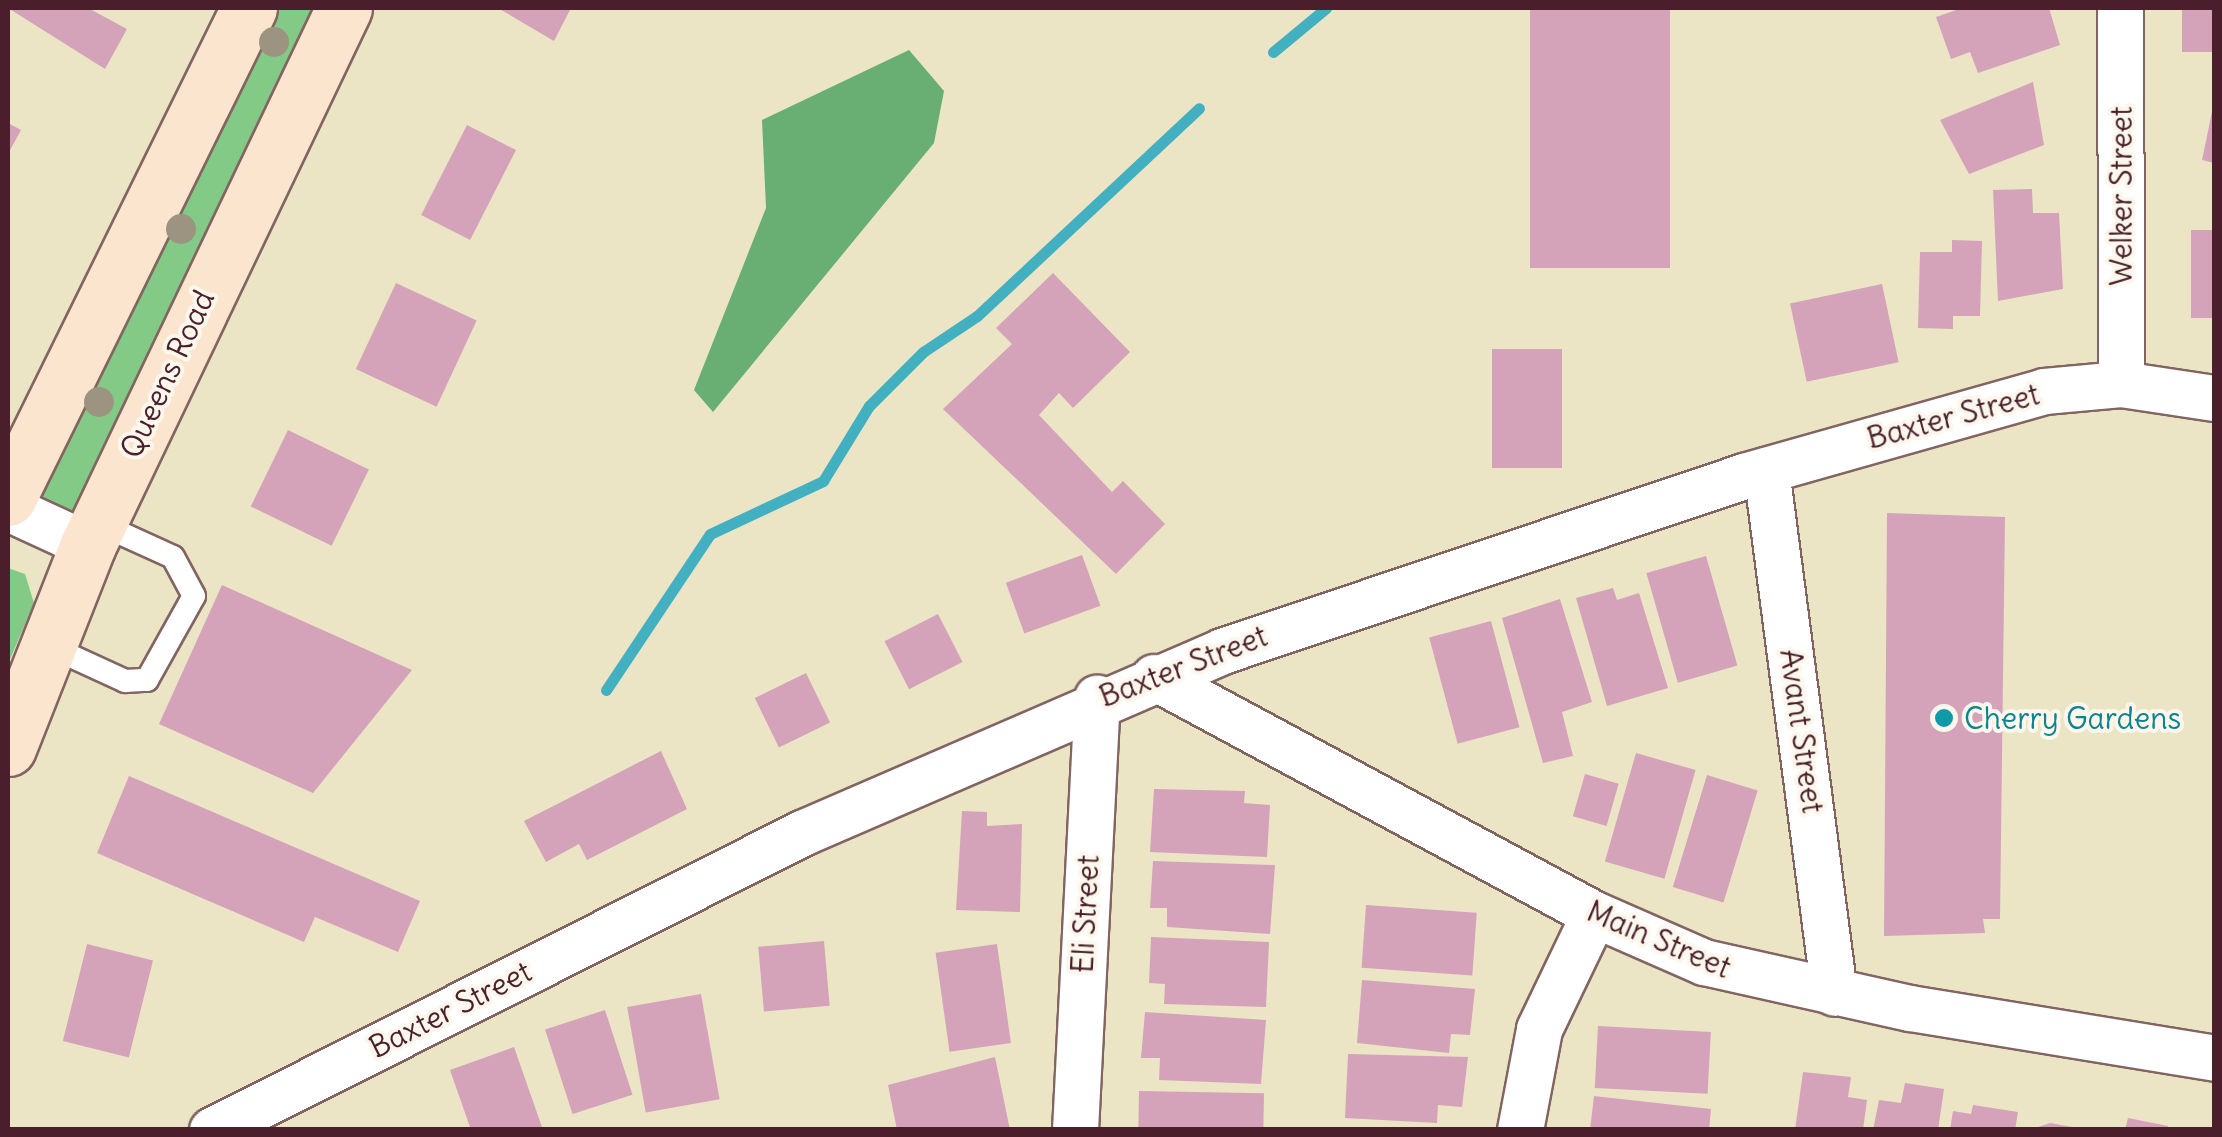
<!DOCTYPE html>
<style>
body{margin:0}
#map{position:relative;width:2222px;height:1137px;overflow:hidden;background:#ebe5c6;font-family:Delius,sans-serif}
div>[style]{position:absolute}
.green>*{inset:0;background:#82ca86}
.forest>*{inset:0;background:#69ae73}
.stream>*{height:11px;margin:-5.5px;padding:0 5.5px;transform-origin:5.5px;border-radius:5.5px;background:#43b0c1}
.building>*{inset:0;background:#d4a3ba;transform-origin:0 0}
.roads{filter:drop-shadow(2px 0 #826461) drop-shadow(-2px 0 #826461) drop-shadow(0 2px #826461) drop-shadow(0 -2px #826461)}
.service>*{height:22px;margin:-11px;padding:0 11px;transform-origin:11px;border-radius:11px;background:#fff}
.minor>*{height:45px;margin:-22.5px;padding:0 22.5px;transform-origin:22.5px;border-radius:22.5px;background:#fff}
.secondary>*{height:55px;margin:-27.5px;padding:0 27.5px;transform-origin:27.5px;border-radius:27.5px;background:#fce5cf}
.trees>*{width:30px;height:30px;margin:-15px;border-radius:50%;background:#9c9480}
.dots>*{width:28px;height:28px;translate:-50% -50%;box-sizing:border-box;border:5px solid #fbf7ec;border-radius:50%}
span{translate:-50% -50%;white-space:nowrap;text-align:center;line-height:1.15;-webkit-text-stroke:8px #fbf7ec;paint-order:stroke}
.street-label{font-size:30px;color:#4a1f2b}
.culture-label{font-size:30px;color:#0d838f}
.left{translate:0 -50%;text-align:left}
.frame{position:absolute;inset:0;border:10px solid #4a1f2b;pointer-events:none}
</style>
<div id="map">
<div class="green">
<div style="clip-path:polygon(261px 8px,319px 8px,76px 506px,67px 515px,29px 499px)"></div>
<div style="clip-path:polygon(8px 568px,25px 574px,34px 603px,8px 664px)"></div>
</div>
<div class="forest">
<div style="clip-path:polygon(909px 50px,944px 91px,934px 143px,713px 412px,694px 390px,766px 208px,762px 120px)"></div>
</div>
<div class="stream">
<div style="left:1273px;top:52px;width:69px;rotate:-39.7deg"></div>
<div style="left:606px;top:690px;width:187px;rotate:-56.3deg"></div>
<div style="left:710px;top:534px;width:125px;rotate:-25.1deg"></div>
<div style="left:823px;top:481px;width:88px;rotate:-58.5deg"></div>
<div style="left:869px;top:406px;width:76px;rotate:-45deg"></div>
<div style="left:923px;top:352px;width:65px;rotate:-33.7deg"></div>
<div style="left:977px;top:316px;width:304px;rotate:-43.1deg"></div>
</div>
<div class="building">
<div style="clip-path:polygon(8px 8px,88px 8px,127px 29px,105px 69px)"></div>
<div style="clip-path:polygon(498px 8px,571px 8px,554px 41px)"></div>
<div style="left:1530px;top:8px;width:140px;height:260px"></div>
<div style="clip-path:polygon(1962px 8px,2049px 8px,2060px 45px,1978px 73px,1970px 52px,1951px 59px,1936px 17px)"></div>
<div style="left:2182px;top:8px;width:32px;height:44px"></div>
<div style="clip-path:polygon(2033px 82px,2044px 145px,1969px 174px,1940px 120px)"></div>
<div style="clip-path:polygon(2214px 102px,2214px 163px,2202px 160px)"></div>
<div style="clip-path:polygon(8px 123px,21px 130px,8px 154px)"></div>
<div style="left:467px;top:125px;width:55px;height:101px;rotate:27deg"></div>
<div style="clip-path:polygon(2032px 189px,2033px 213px,2059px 213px,2063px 289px,1998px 301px,1993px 190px)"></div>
<div style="left:2191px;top:230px;width:23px;height:88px"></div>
<div style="clip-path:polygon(1952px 240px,1982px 241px,1980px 316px,1953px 316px,1953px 329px,1918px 328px,1920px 252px,1952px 252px)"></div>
<div style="clip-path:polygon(1053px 273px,1130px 352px,1073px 408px,1059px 393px,1039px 415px,1112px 492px,1123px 481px,1165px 524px,1116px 574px,943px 409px,1012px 344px,996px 328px)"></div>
<div style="left:396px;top:283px;width:89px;height:95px;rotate:25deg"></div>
<div style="left:1882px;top:284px;width:80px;height:94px;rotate:78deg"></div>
<div style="left:1562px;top:349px;width:119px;height:70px;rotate:90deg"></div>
<div style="left:288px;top:430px;width:90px;height:85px;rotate:26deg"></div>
<div style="clip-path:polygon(1887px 513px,2005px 517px,2000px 919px,1983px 919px,1985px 933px,1884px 936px)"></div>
<div style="left:1082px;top:555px;width:54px;height:81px;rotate:70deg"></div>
<div style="left:1706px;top:556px;width:114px;height:62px;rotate:74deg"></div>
<div style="clip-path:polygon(222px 585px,412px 670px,313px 793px,159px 724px)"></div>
<div style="clip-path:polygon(1613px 588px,1617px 600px,1639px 593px,1668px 688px,1607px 706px,1576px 598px)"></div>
<div style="clip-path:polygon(1560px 599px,1592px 702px,1562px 712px,1573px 756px,1543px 763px,1502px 618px)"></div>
<div style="left:938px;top:614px;width:54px;height:60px;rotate:63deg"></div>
<div style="left:1491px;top:621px;width:110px;height:64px;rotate:75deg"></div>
<div style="left:806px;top:673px;width:55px;height:57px;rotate:64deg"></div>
<div style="clip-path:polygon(661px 751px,687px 809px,587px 860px,579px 844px,546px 862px,524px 821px)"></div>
<div style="left:1636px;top:753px;width:62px;height:113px;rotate:16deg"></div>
<div style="left:1585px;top:774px;width:35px;height:44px;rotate:16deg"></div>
<div style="left:1707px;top:775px;width:53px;height:117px;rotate:17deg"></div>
<div style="clip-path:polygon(129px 776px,420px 901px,398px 952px,315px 917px,304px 942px,97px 853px)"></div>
<div style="clip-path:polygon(1154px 789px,1245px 791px,1244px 803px,1270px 805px,1267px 857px,1150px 852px)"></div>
<div style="clip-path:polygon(962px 811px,987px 812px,987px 826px,1022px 824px,1020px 912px,956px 910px)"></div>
<div style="clip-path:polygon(1153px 861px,1275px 865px,1270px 934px,1167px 927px,1167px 908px,1150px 908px)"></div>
<div style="left:1366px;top:905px;width:111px;height:63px;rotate:4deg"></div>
<div style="clip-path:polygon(1151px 937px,1269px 942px,1266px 1007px,1164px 1004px,1165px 984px,1149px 983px)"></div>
<div style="left:824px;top:941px;width:65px;height:66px;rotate:85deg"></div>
<div style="left:87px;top:944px;width:68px;height:100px;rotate:14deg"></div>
<div style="left:997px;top:944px;width:100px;height:62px;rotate:82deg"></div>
<div style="clip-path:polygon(1362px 980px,1475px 989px,1470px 1035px,1451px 1034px,1449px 1053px,1357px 1043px)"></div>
<div style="left:701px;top:994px;width:107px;height:75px;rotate:80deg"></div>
<div style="left:605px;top:1010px;width:89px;height:63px;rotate:72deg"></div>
<div style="clip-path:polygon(1145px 1012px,1266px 1020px,1261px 1084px,1159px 1080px,1160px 1058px,1141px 1058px)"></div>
<div style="left:1598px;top:1026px;width:113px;height:62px;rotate:3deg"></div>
<div style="clip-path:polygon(514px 1047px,543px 1130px,471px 1130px,450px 1070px)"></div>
<div style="clip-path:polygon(1348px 1054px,1468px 1057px,1462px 1107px,1438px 1105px,1437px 1123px,1345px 1118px)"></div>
<div style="clip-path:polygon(995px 1057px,1010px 1130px,897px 1130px,888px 1085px)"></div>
<div style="clip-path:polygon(1803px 1072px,1851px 1077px,1848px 1097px,1867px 1100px,1863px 1130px,1795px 1130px)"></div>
<div style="clip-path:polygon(1905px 1083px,1944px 1089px,1938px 1130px,1873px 1130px,1879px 1100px,1901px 1103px)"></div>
<div style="left:1139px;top:1091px;width:125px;height:39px;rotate:1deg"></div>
<div style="clip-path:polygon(1594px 1096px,1711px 1109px,1709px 1130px,1590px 1130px)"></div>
<div style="clip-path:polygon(1973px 1105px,2018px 1112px,2015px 1130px,1950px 1130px,1953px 1111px,1971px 1114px)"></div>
<div style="clip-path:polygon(2128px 1118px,2168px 1126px,2168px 1130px,2125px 1130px)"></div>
<div style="clip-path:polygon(2050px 1123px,2078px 1128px,2078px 1130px,2029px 1130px)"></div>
</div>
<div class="roads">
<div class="service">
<div style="left:49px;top:646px;width:84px;rotate:24.7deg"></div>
<div style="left:125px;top:681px;width:22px;rotate:-3deg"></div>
<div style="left:147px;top:680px;width:96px;rotate:-60.8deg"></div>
<div style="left:194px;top:596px;width:44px;rotate:-118.3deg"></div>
<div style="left:173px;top:557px;width:82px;rotate:-155.6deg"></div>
</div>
<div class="minor">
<div style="left:2120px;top:8px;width:376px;rotate:89.8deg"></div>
<div style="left:1766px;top:470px;width:527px;rotate:82.59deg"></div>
<div style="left:8px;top:508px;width:88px;rotate:24.8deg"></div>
<div style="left:1154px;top:677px;width:500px;rotate:28.3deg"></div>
<div style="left:1594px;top:914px;width:120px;rotate:23.6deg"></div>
<div style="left:1704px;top:962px;width:211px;rotate:12.6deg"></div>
<div style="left:1910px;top:1008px;width:308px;rotate:9.3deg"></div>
<div style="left:212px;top:1130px;width:661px;rotate:-26.72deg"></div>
<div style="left:802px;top:833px;width:458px;rotate:-23.4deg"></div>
<div style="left:1222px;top:651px;width:551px;rotate:-18.53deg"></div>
<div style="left:1744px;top:476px;width:312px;rotate:-15.8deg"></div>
<div style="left:2044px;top:391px;width:77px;rotate:-5.2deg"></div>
<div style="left:2121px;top:384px;width:94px;rotate:8.6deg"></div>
<div style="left:1075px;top:1130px;width:433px;rotate:-87.1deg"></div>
<div style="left:1520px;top:1130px;width:103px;rotate:-79.3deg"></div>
<div style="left:1539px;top:1029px;width:127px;rotate:-64.4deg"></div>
</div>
<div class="secondary">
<div style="left:8px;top:498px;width:546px;rotate:-63.81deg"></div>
<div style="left:8px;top:748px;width:218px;rotate:-68.5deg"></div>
<div style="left:88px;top:545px;width:595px;rotate:-64.51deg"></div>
</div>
</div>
<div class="trees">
<div style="left:274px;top:42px"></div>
<div style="left:181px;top:229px"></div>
<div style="left:99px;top:402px"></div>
</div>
<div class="dots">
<div style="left:1944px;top:718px;background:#0f9aa8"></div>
</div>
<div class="street-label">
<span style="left:2121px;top:196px;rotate:-90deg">Welker Street</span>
<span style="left:167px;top:374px;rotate:-65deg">Queens Road</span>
<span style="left:1953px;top:416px;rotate:-15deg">Baxter Street</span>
<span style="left:1183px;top:666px;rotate:-21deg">Baxter Street</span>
<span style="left:1802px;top:731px;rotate:82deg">Avant Street</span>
<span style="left:1085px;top:914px;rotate:-87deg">Eli Street</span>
<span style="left:1659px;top:939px;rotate:23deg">Main Street</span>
<span style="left:450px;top:1009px;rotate:-27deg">Baxter Street</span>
</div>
<div class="culture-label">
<span class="left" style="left:1964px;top:718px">Cherry Gardens</span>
</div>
<div class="frame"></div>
</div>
